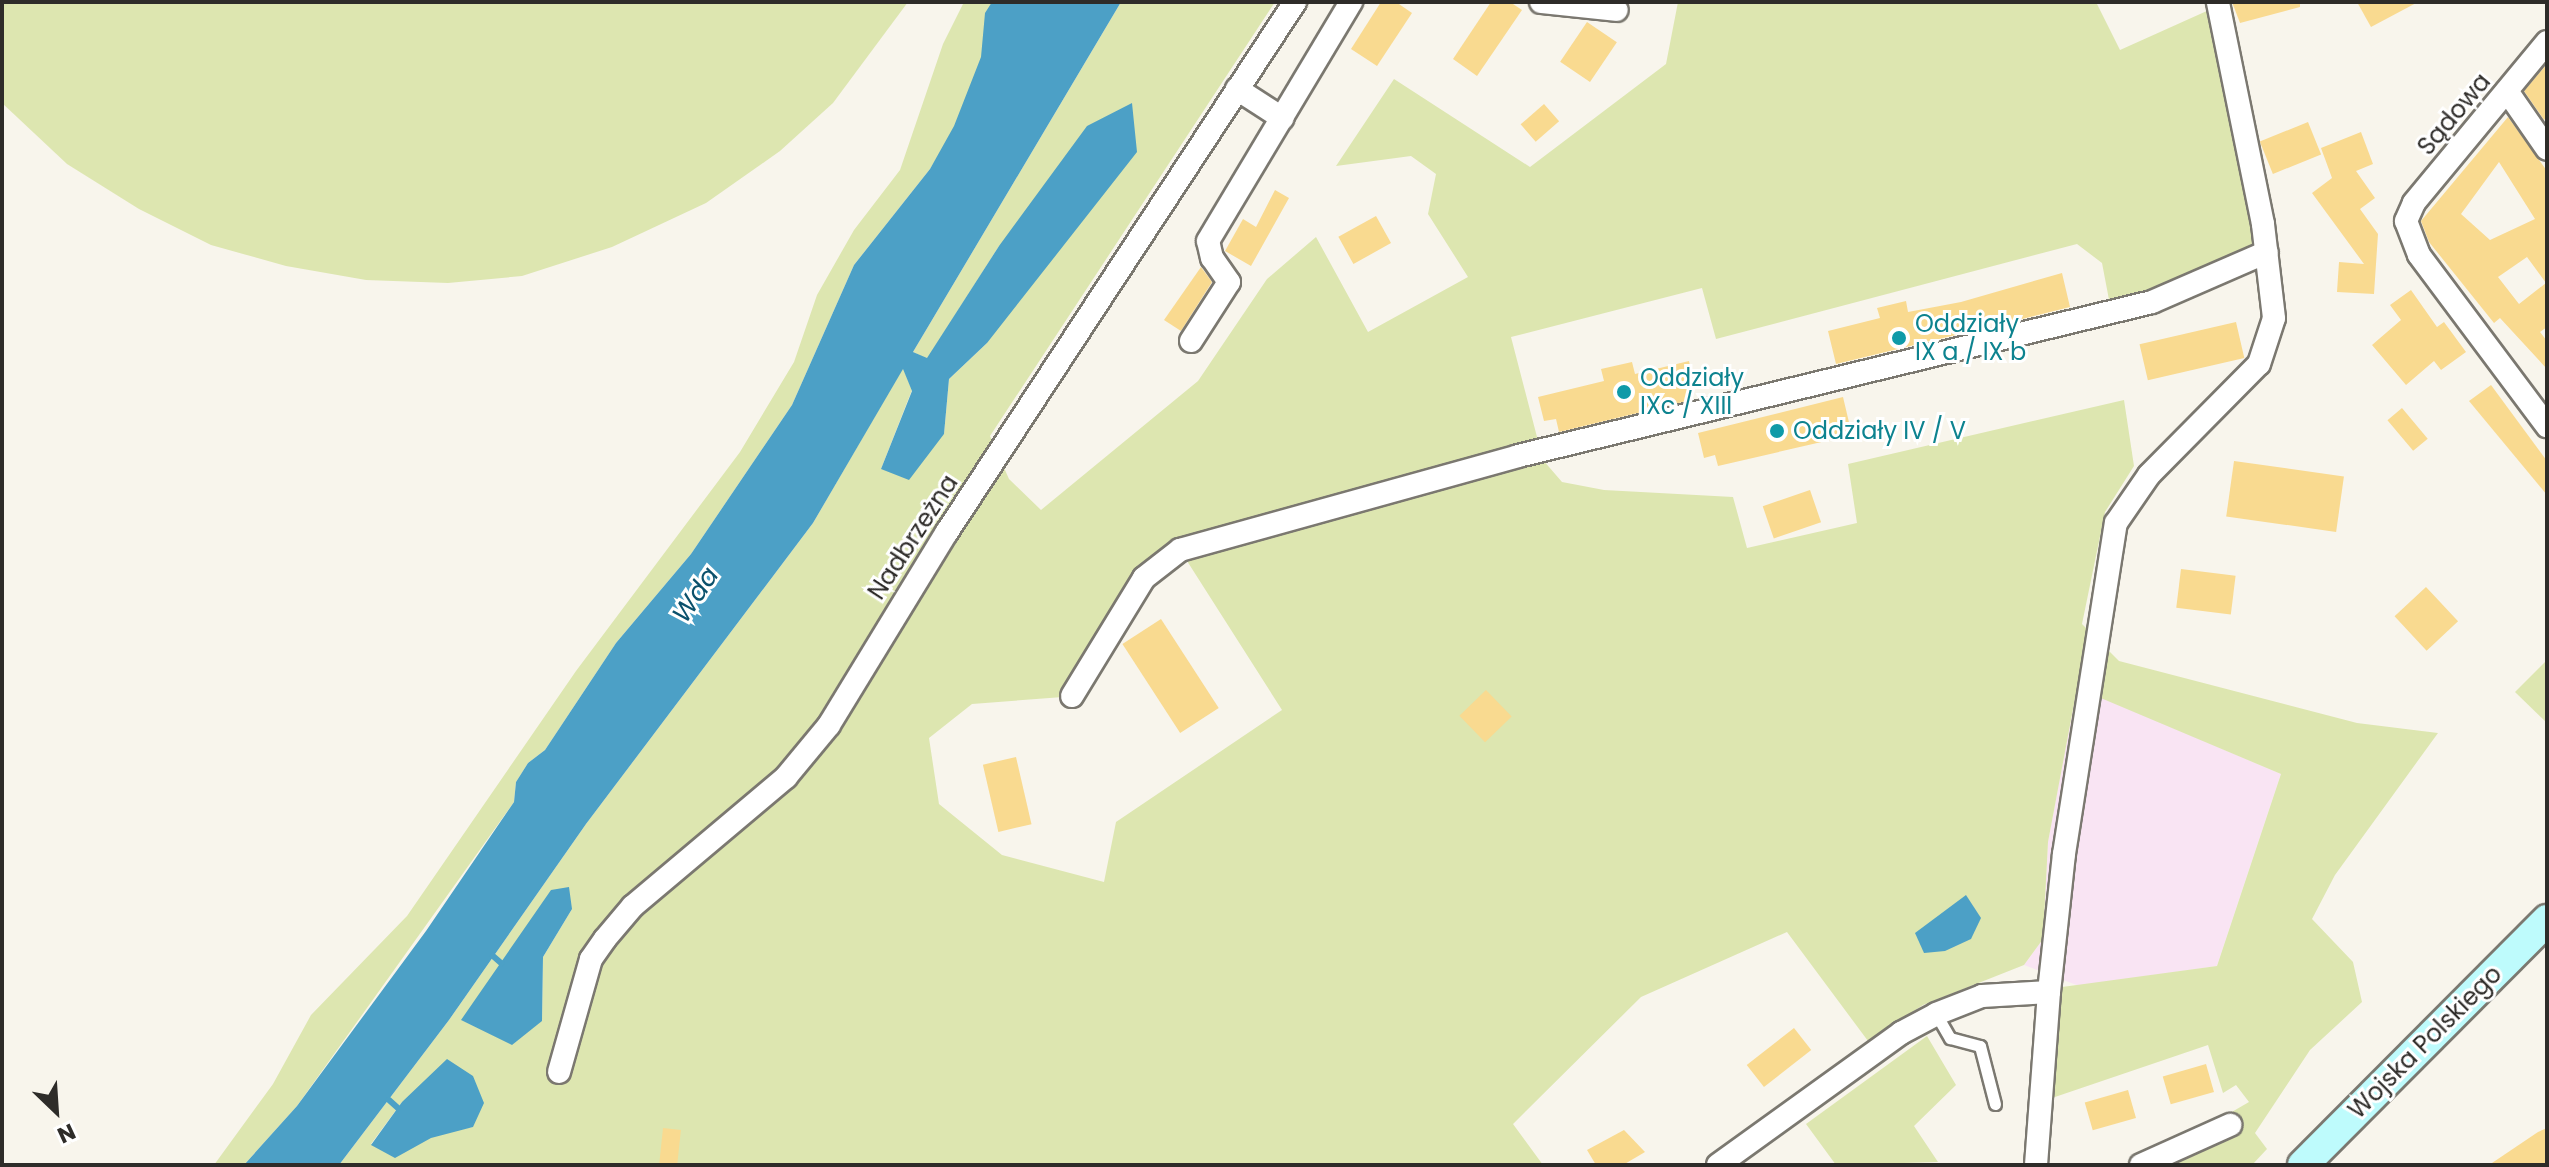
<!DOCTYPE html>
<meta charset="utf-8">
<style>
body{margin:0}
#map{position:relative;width:2549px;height:1167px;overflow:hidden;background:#f8f5ec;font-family:Poppins,sans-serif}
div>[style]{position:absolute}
.commercial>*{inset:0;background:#f9e4f3}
.green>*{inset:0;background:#dde6b0}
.water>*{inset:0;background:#4ca0c6}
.stream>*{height:6px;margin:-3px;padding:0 3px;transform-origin:3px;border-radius:3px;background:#4ca0c6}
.building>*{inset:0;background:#f9da90;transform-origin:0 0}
.roads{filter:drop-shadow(2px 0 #7b7870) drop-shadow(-2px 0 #7b7870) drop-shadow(0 2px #7b7870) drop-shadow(0 -2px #7b7870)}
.lane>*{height:11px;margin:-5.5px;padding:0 5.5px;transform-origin:5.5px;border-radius:5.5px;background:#fff}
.street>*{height:22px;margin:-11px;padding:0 11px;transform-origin:11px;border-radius:11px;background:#fff}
.secondary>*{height:30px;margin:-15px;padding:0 15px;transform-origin:15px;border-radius:15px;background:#befbfc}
.dots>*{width:22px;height:22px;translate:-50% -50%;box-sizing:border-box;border:4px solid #fff;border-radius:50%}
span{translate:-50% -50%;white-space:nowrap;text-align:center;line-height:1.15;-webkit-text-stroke:6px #fff;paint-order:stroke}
.street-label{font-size:24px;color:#2e2c29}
.culture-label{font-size:24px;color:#0d838f}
.left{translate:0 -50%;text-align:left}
.water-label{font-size:26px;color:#0b516c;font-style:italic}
.frame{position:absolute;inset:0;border:4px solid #2e2c29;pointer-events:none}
.north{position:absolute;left:16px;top:1071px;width:80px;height:80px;-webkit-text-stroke:6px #fff;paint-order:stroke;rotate:155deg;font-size:22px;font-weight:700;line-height:32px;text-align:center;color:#2e2c29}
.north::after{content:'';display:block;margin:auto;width:28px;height:36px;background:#2e2c29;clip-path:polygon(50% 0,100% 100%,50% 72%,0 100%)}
</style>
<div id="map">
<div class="commercial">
<div style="clip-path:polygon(2077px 687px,2281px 774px,2217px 966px,2079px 986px,2024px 965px,2043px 939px,2048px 842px)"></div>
</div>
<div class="green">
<div style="clip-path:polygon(2px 2px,908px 2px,833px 103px,780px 151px,706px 203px,612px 247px,522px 276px,448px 283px,366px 280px,286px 266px,211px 245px,139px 209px,67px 164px,2px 103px)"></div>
<div style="clip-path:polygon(964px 2px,1034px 2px,930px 169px,854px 265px,792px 405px,691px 554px,616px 643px,545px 750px,528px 763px,516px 782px,514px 802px,297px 1106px,244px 1165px,214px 1165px,273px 1084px,311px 1015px,407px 916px,576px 671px,740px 452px,794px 362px,817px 295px,854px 230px,900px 170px,943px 44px)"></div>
<div style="clip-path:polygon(evenodd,1121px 2px,1275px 2px,990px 436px,1009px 479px,1041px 510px,1198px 381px,1267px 279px,1316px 237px,1368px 332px,1468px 277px,1428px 214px,1436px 174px,1411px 156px,1336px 166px,1394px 79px,1530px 167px,1666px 64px,1678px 2px,2096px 2px,2120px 50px,2209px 10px,2256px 244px,2191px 280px,2110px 305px,2102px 263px,2077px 244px,1716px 339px,1702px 288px,1511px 337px,1543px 460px,1562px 482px,1604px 490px,1733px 497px,1747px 548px,1857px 523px,1848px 464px,2124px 400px,2134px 466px,2105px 512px,2082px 624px,2119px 661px,2357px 723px,2438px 733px,2335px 875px,2312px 919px,2353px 962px,2362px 1002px,2310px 1050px,2255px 1133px,2267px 1149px,2252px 1165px,2169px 1165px,2228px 1139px,2230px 1113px,2249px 1102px,2236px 1085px,2223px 1093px,2208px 1045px,2052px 1098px,2062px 987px,2217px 966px,2281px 774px,2077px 688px,2048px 842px,2043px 939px,2024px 965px,1923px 1005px,1868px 1041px,1787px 932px,1641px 997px,1513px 1124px,1543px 1165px,339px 1165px,449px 1020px,586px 824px,813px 523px,903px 368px,912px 390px,881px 469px,944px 434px,949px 379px,987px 343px,999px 246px,927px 359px,913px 352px,1121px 2px,1173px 539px,1282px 710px,1116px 822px,1104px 882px,1002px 855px,939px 804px,929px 738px,972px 704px,1063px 697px,1125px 588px,1149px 557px,1173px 539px,1121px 2px,572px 909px,543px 957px,542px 1020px,512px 1044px,462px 1020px,572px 909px,1121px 2px,402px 1102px,473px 1127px,371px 1144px,402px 1102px)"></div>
<div style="clip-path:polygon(2547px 660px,2547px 723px,2515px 692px)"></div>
<div style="clip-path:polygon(1927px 1036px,1956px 1085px,1914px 1126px,1938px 1162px,1836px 1165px,1806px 1124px)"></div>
</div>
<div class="water">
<div style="clip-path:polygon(992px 2px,1121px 2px,913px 352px,927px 358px,999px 246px,1087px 126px,1132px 103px,1137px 152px,987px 343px,949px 379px,944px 434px,909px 480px,881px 469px,912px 391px,903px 369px,813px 523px,586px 824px,449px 1020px,339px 1165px,244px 1165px,297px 1106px,426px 931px,514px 802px,516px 782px,528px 763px,545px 750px,616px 643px,691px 554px,792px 405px,854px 265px,930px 169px,954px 126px,981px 57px,985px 13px)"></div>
<div style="clip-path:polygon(569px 887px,572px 909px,543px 957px,542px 1021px,512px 1045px,461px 1020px,551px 890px)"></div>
<div style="clip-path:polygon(1966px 895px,1981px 918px,1971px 939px,1945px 951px,1924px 953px,1915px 933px)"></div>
<div style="clip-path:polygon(447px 1059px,473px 1076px,484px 1103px,473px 1127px,431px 1138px,395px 1158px,371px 1145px,402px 1102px)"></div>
</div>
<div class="stream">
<div style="left:493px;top:956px;width:11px;rotate:41deg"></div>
<div style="left:389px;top:1100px;width:12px;rotate:42deg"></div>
</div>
<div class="building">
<div style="clip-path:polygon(1381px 2px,1396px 2px,1412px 13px,1377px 66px,1351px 49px)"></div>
<div style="clip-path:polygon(1491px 2px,1510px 2px,1522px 10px,1477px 76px,1453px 59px)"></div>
<div style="clip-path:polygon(2232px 2px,2300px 2px,2300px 7px,2240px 23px)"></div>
<div style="clip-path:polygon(2357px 2px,2418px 2px,2371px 27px)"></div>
<div style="left:1587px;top:22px;width:36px;height:48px;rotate:34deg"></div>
<div style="clip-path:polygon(2547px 64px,2547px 116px,2544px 120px,2524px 91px)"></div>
<div style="left:1544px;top:104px;width:23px;height:31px;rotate:49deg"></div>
<div style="clip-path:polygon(evenodd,2508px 117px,2547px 171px,2547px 327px,2540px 332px,2547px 341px,2547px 369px,2500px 318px,2494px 323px,2429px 242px,2421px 221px,2508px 117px,2499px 162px,2535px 219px,2490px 240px,2461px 214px,2499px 162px,2508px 117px,2527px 257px,2546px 283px,2519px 304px,2498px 277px,2527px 257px)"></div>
<div style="left:2308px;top:122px;width:35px;height:52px;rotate:68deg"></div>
<div style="clip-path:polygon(2361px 132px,2373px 164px,2356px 171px,2375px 198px,2360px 209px,2378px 234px,2374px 294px,2337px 292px,2339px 262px,2364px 264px,2312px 193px,2332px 178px,2321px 148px)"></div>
<div style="clip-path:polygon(1275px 190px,1289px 198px,1251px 266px,1225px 251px,1243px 219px,1256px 227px)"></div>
<div style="left:1376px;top:216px;width:31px;height:43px;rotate:61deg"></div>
<div style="clip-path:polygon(1201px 267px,1212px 282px,1181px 331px,1164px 320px)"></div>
<div style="clip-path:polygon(2062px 273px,2070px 307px,2006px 323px,2004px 318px,1967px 327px,1968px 332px,1836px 364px,1828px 331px,1880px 318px,1877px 308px,1906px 301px,1908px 312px,1961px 302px)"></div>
<div style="clip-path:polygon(2411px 290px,2437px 327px,2444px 322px,2466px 352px,2441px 370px,2434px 361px,2406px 385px,2372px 345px,2401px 320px,2390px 305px)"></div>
<div style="left:2236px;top:322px;width:37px;height:99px;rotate:77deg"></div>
<div style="clip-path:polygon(1689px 361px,1694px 386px,1688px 387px,1691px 400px,1559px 432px,1556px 419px,1544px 421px,1538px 397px,1604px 381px,1601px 369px,1632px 362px,1635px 374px)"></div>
<div style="clip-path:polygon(2491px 385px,2547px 461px,2547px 495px,2469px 401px)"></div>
<div style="clip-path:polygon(1843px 397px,1852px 435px,1718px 466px,1715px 455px,1704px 458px,1698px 433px)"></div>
<div style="left:2402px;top:408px;width:40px;height:19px;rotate:50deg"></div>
<div style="left:2234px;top:461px;width:111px;height:56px;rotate:8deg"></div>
<div style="left:1810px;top:490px;width:34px;height:50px;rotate:71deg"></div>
<div style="left:2181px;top:569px;width:55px;height:39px;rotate:7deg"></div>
<div style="left:2426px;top:587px;width:47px;height:43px;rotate:47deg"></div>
<div style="left:1161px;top:619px;width:106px;height:46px;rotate:57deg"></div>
<div style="left:1486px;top:690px;width:37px;height:37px;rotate:46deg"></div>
<div style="left:1016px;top:757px;width:69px;height:34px;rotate:77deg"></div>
<div style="left:1794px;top:1028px;width:28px;height:60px;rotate:52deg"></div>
<div style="left:2206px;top:1064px;width:29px;height:45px;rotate:74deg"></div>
<div style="left:2128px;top:1090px;width:29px;height:45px;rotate:74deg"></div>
<div style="left:663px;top:1128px;width:18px;height:37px;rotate:6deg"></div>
<div style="clip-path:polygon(2547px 1128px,2547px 1165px,2489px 1165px,2538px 1132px)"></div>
<div style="clip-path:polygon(1624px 1130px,1645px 1152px,1623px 1165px,1596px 1165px,1587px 1150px)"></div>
</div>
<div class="roads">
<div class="lane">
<div style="left:1936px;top:1014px;width:28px;rotate:60deg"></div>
<div style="left:1950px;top:1038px;width:31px;rotate:15deg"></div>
<div style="left:1980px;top:1046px;width:60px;rotate:75.5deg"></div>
</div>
<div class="street">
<div style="left:1541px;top:2px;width:76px;rotate:6deg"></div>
<div style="left:2547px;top:42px;width:209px;rotate:129.6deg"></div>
<div style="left:2414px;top:203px;width:20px;rotate:114deg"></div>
<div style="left:2406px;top:221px;width:36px;rotate:69deg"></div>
<div style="left:2419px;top:255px;width:214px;rotate:53.2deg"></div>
<div style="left:1237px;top:89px;width:54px;rotate:32.8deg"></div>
<div style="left:2507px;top:91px;width:70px;rotate:55.4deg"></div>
<div style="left:1191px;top:341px;width:70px;rotate:-57.2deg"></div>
<div style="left:1229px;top:282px;width:29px;rotate:-125deg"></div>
<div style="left:1212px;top:258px;width:17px;rotate:-103deg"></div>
<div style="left:1208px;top:241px;width:279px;rotate:-59.1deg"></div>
<div style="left:1072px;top:696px;width:138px;rotate:-58.6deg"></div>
<div style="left:1144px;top:578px;width:46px;rotate:-37.9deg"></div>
<div style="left:1180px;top:550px;width:351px;rotate:-15.5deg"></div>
<div style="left:1518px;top:456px;width:652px;rotate:-13.65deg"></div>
<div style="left:2152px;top:302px;width:125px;rotate:-23.5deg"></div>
<div style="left:559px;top:1072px;width:117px;rotate:-74.2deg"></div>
<div style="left:591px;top:959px;width:24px;rotate:-55deg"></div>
<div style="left:605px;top:939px;width:43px;rotate:-49.7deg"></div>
<div style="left:633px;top:906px;width:200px;rotate:-40.1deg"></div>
<div style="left:786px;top:777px;width:67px;rotate:-50.4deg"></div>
<div style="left:829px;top:725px;width:226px;rotate:-58.6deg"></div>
<div style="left:947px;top:532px;width:634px;rotate:-56.71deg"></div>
<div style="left:1718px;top:1165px;width:226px;rotate:-35.8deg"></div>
<div style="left:1901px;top:1033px;width:40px;rotate:-28deg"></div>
<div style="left:1936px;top:1014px;width:49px;rotate:-21.4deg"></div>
<div style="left:1982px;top:996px;width:67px;rotate:-3.4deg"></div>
<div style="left:2049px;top:992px;width:139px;rotate:-83.8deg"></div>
<div style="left:2064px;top:854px;width:335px;rotate:-81.1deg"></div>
<div style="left:2116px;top:523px;width:58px;rotate:-55.5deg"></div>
<div style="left:2149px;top:475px;width:156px;rotate:-45.3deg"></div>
<div style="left:2259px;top:364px;width:48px;rotate:-71.9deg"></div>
<div style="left:2274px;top:318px;width:95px;rotate:-96.7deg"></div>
<div style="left:2263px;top:224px;width:227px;rotate:-101.5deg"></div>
<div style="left:2036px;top:1165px;width:173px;rotate:-85.7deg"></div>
<div style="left:2141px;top:1165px;width:98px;rotate:-24.2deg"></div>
</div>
<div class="secondary">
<div style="left:2303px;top:1165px;width:346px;rotate:-45.1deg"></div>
</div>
</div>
<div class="dots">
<div style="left:1899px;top:338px;background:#0f9aa8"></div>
<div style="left:1624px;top:392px;background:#0f9aa8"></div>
<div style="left:1777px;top:431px;background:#0f9aa8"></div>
</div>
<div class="street-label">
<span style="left:2454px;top:114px;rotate:-50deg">Sądowa</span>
<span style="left:913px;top:537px;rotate:-57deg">Nadbrzeżna</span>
<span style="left:2425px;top:1042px;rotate:-45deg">Wojska Polskiego</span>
</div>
<div class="culture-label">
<span class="left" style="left:1915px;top:338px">Oddziały<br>IX a / IX b</span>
<span class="left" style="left:1640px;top:392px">Oddziały<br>IXc / XIII</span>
<span class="left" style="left:1793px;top:431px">Oddziały IV / V</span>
</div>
<div class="water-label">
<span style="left:696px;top:595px;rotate:-56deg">Wda</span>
</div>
<div class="frame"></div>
<div class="north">N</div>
</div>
